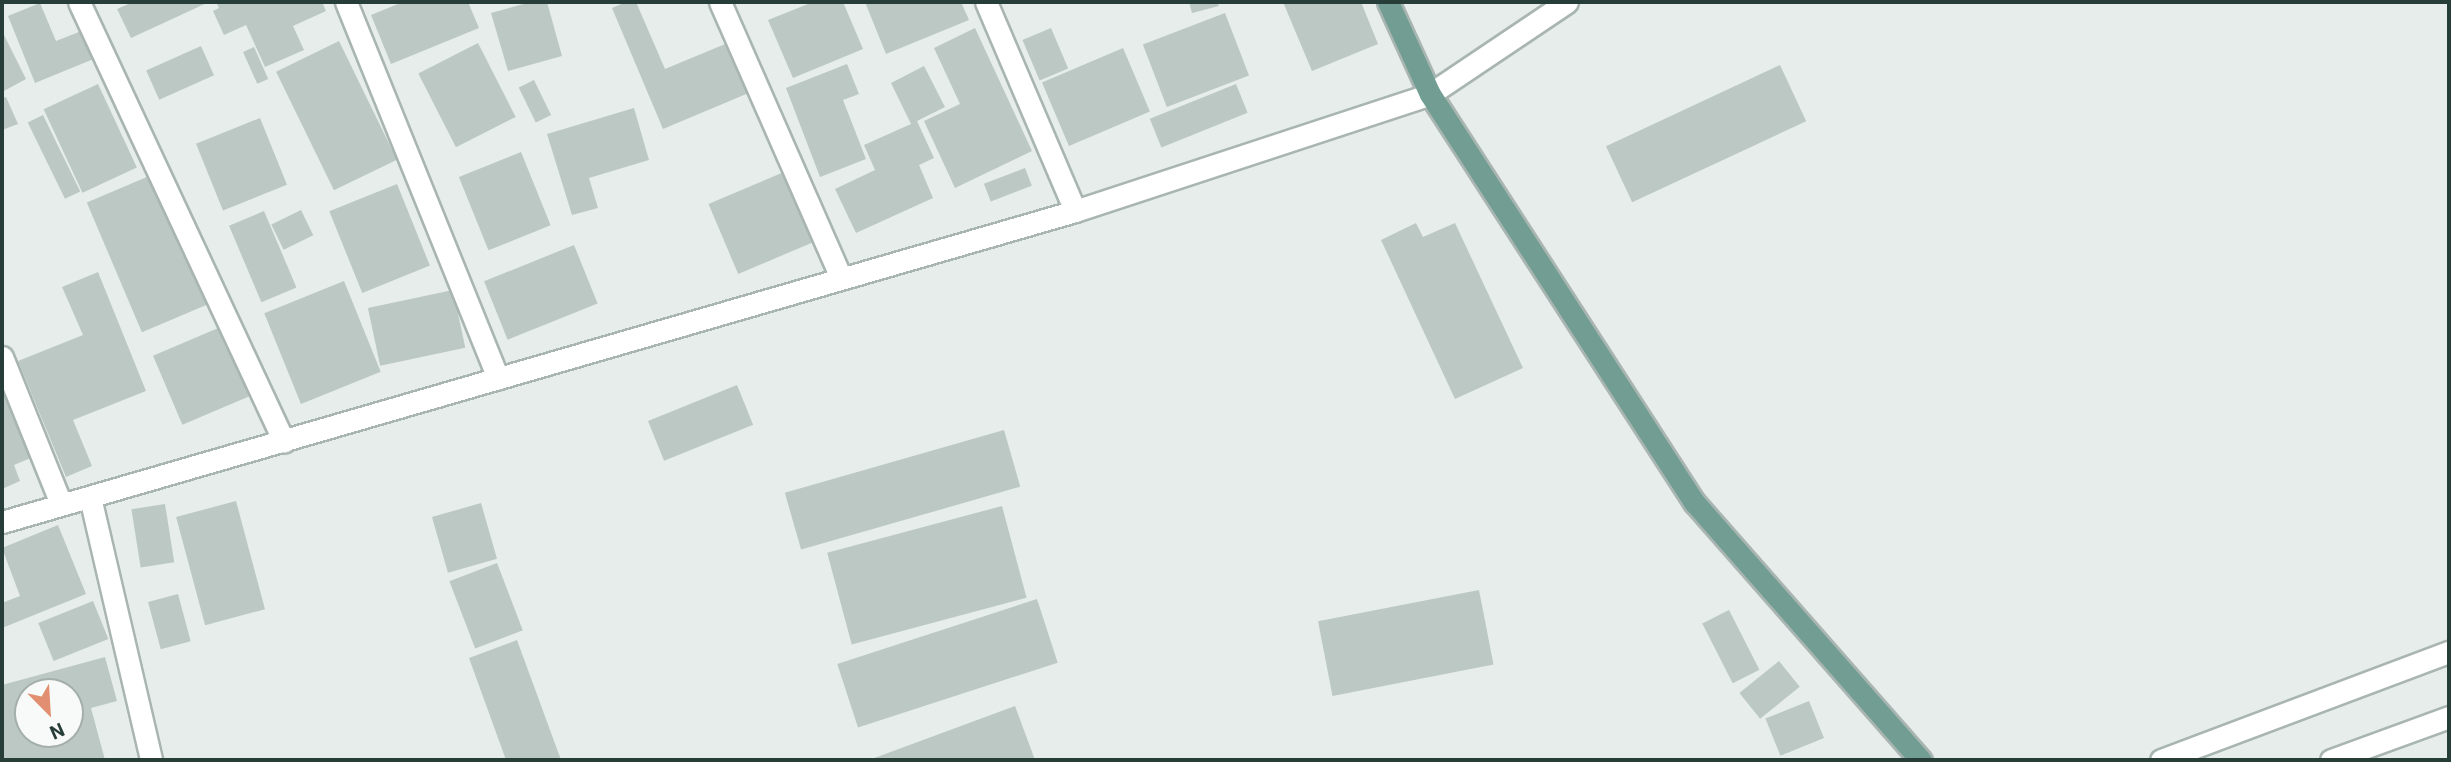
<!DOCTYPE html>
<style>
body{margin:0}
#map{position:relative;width:2451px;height:762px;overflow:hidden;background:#e6edea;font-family:Roboto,sans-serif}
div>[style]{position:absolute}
.building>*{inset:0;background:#bcc8c3;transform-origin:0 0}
.roads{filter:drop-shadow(2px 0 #a9b5b1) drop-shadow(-2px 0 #a9b5b1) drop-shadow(0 2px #a9b5b1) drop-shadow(0 -2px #a9b5b1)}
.minor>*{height:21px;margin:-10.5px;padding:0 10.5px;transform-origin:10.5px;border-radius:10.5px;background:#fff}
.major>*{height:21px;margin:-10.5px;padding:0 10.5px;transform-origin:10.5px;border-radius:10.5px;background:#719d93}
span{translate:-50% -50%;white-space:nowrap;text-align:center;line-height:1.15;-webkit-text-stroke:7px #f7faf8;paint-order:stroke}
.frame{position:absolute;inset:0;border:4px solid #273d38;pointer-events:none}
.north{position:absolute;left:14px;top:678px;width:70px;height:70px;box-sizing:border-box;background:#f7faf8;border:2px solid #a4aeab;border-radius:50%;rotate:156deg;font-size:19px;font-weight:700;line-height:28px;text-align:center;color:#273d38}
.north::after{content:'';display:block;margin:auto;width:24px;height:32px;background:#e18f70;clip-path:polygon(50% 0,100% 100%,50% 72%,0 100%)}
</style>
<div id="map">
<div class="building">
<div style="clip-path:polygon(133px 2px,209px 2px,131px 38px,117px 9px)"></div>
<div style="clip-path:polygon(216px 2px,322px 2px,326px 11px,293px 26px,304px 50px,265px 67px,246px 25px,224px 35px,213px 11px,219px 8px)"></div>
<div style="clip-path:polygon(403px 2px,468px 2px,479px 28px,391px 64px,371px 15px)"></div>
<div style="clip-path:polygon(531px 2px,547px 2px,562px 56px,508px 71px,491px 13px)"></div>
<div style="clip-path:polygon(626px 2px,636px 2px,665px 69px,730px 42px,751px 92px,663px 129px,612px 8px)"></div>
<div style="clip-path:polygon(813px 2px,843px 2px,863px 49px,793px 78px,768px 20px)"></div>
<div style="clip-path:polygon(865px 2px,961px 2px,969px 20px,886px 54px)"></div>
<div style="clip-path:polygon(1189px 2px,1217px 2px,1219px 6px,1192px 13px)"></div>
<div style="clip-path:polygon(1283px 2px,1361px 2px,1378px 44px,1312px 71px)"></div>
<div style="clip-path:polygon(40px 3px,56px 41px,84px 30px,96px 58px,35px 83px,8px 16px)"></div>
<div style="left:1225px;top:13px;width:67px;height:88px;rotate:69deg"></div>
<div style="clip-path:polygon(975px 28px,1032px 151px,955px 188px,924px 121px,960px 104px,934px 48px)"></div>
<div style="left:1051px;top:28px;width:44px;height:31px;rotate:67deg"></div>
<div style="clip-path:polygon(2px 31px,26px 79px,2px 92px)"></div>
<div style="left:339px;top:41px;width:132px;height:70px;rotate:64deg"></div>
<div style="left:478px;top:43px;width:83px;height:67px;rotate:63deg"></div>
<div style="left:201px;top:46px;width:32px;height:60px;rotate:66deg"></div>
<div style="left:254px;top:47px;width:35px;height:12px;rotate:66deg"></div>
<div style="left:1123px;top:48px;width:69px;height:88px;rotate:67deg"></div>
<div style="clip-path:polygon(847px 64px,859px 94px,843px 100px,866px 159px,820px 177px,786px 88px)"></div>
<div style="left:1780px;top:65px;width:62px;height:192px;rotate:65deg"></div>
<div style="clip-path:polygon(924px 66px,945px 107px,917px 121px,934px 158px,919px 165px,933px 198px,856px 233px,835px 189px,875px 170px,864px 145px,911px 124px,891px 83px)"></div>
<div style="left:534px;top:80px;width:39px;height:17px;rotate:64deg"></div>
<div style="left:98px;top:84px;width:92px;height:60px;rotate:65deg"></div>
<div style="left:1236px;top:84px;width:31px;height:93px;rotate:68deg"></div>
<div style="clip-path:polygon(6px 97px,18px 124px,2px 130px,2px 98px)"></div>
<div style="clip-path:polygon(634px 108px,649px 160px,589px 178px,598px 208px,572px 215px,547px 134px)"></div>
<div style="left:43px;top:115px;width:85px;height:17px;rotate:64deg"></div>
<div style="left:260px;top:118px;width:72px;height:69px;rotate:68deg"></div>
<div style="left:521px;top:152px;width:79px;height:67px;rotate:68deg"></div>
<div style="left:1025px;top:168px;width:19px;height:44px;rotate:69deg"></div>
<div style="left:784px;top:172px;width:76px;height:82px;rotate:67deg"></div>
<div style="left:154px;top:174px;width:141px;height:73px;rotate:67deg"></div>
<div style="left:397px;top:184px;width:88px;height:73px;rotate:68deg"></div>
<div style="left:301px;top:210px;width:28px;height:33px;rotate:64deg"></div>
<div style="left:264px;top:211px;width:83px;height:38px;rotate:67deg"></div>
<div style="clip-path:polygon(1416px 223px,1423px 237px,1455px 223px,1523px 368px,1455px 399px,1381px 240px)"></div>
<div style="left:574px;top:245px;width:63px;height:97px;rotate:68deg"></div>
<div style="clip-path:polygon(98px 272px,146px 391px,73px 420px,92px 466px,66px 477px,18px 361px,83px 335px,62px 287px)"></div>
<div style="left:344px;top:281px;width:98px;height:86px;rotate:68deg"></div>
<div style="left:453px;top:290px;width:59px;height:87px;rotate:78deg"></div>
<div style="left:223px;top:326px;width:75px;height:76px;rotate:67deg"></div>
<div style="clip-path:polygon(2px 379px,33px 457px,14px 465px,20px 481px,2px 489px)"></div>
<div style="left:737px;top:385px;width:43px;height:96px;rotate:68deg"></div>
<div style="left:1004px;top:430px;width:59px;height:228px;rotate:74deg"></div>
<div style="left:236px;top:501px;width:112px;height:62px;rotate:75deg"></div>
<div style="left:481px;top:503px;width:58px;height:51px;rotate:74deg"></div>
<div style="left:165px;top:504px;width:59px;height:34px;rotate:81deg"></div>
<div style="left:1002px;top:506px;width:95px;height:181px;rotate:75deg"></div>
<div style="clip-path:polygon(58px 525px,86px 594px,2px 628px,2px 603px,20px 596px,2px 548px)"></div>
<div style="left:497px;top:563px;width:72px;height:51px;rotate:69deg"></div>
<div style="left:1479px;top:590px;width:76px;height:164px;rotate:79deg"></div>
<div style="left:178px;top:594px;width:49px;height:31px;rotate:75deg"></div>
<div style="left:1037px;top:599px;width:67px;height:210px;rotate:72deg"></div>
<div style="left:93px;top:601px;width:41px;height:59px;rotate:68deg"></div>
<div style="left:1729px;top:610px;width:67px;height:30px;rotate:63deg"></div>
<div style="clip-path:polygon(517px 640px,561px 760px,506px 760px,469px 658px)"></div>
<div style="clip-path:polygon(evenodd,105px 657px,117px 701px,91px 708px,105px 760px,2px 760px,2px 685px,105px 657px,28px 692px,70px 692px,70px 734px,28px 734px,28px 692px)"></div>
<div style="left:1779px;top:661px;width:33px;height:51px;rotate:51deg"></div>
<div style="left:1809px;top:701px;width:40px;height:47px;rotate:68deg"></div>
<div style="clip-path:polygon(1015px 706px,1035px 760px,869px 760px)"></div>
</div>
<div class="roads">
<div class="minor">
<div style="left:79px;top:2px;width:485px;rotate:65deg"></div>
<div style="left:346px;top:2px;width:406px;rotate:68deg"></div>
<div style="left:720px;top:2px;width:298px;rotate:66.3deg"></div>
<div style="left:986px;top:2px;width:227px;rotate:66.9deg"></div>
<div style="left:2px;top:357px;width:158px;rotate:68.1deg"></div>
<div style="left:90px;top:497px;width:270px;rotate:76.9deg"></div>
<div style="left:2px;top:522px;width:1117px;rotate:-16.16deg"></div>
<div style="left:1075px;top:211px;width:374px;rotate:-18.2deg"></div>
<div style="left:1430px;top:94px;width:165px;rotate:-33.9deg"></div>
<div style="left:2161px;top:760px;width:308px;rotate:-20.6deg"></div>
<div style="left:2331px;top:760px;width:126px;rotate:-20deg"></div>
</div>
<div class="major">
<div style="left:1388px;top:2px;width:101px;rotate:65.5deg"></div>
<div style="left:1430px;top:94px;width:486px;rotate:57.1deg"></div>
<div style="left:1694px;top:502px;width:344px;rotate:48.7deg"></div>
</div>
</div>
<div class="frame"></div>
<div class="north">N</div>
</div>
